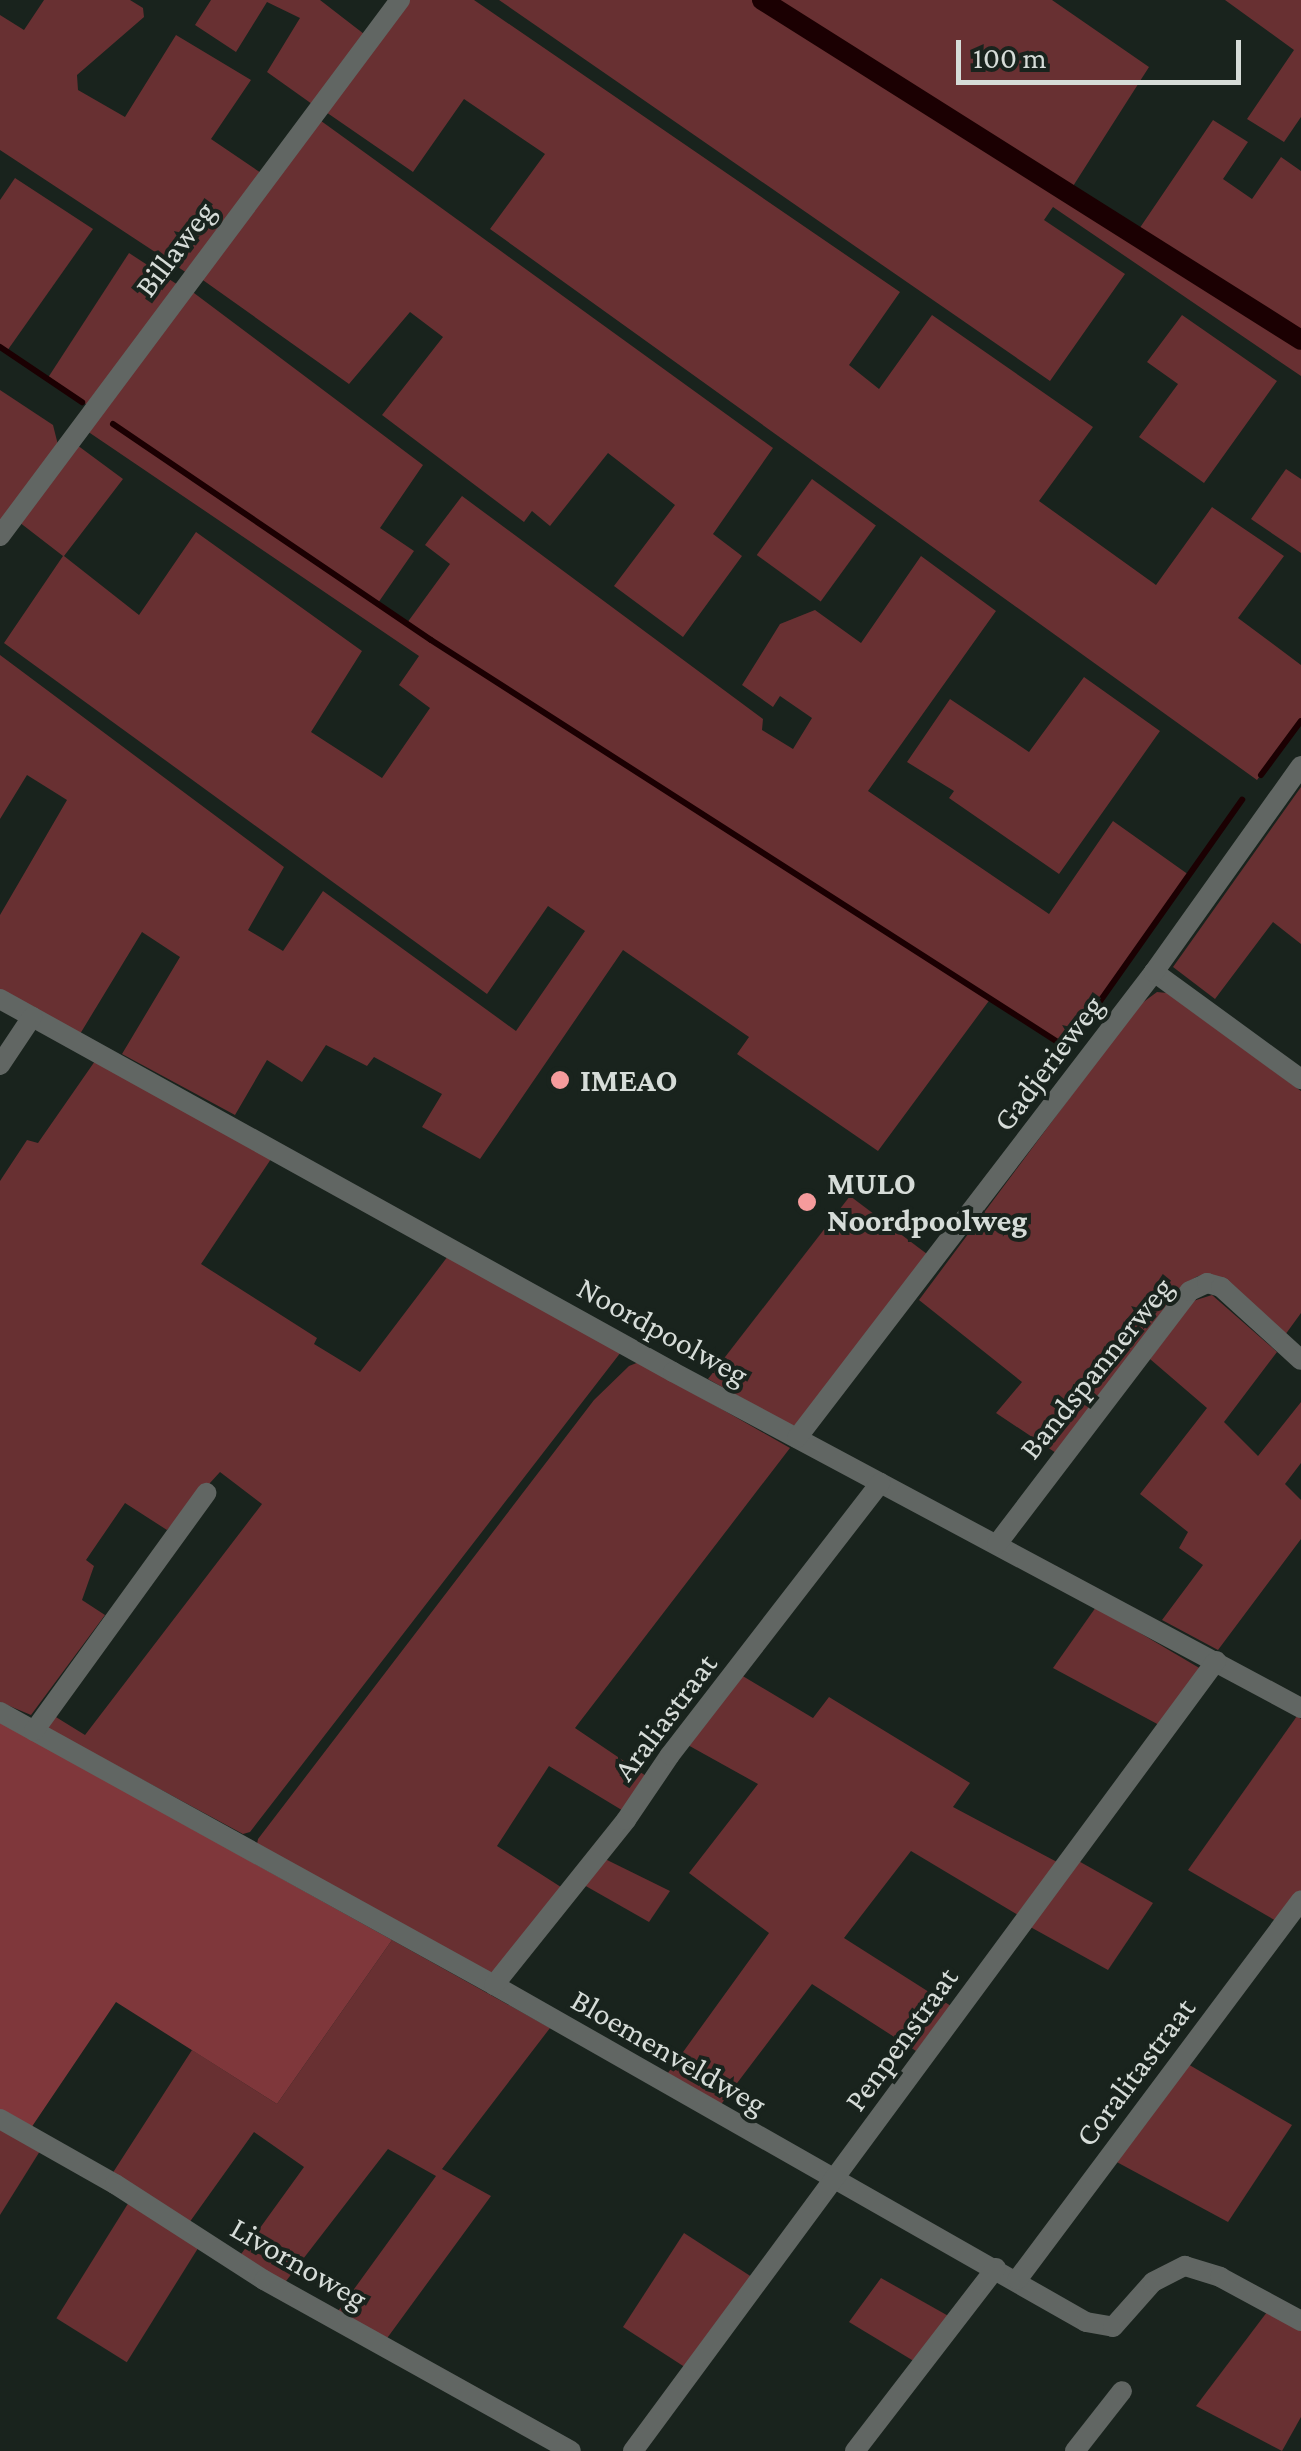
<!DOCTYPE html>
<style>
body{margin:0}
#map{position:relative;width:1301px;height:2451px;overflow:hidden;background:#19231d;font-family:"Crimson Pro",serif}
div>[style]{position:absolute}
.green>*{inset:0;background:#683032;transform-origin:0 0}
.forest>*{inset:0;background:#7f373b}
.stream>*{height:6px;margin:-3px;padding:0 3px;transform-origin:3px;border-radius:3px;background:#1b0002}
.canal>*{height:20px;margin:-10px;padding:0 10px;transform-origin:10px;border-radius:10px;background:#1b0002}
.street>*{height:20px;margin:-10px;padding:0 10px;transform-origin:10px;border-radius:10px;background:#616663}
.dots>*{width:28px;height:28px;translate:-50% -50%;box-sizing:border-box;border:5px solid #19231d;border-radius:50%}
span{translate:-50% -50%;white-space:nowrap;text-align:center;line-height:1.15;-webkit-text-stroke:8px #19231d;paint-order:stroke}
.street-label{font-size:32px;color:#d6dcd8}
.poi-label{font-size:32px;color:#d6dcd8;font-weight:700}
.left{translate:0 -50%;text-align:left}
.scale{position:absolute;left:956px;top:40px;width:285px;height:45px;box-sizing:border-box;border:5px solid #d6dcd8;border-top:0;padding-left:12px;font-size:30px;line-height:35px;white-space:nowrap;color:#d6dcd8;-webkit-text-stroke:8px #19231d;paint-order:stroke}
</style>
<div id="map">
<div class="green">
<div style="clip-path:polygon(44px 0,130px 0,143px 8px,144px 17px,77px 75px,78px 90px,125px 117px,176px 35px,251px 80px,211px 139px,261px 173px,187px 273px,0 150px,0 15px,24px 30px)"></div>
<div style="clip-path:polygon(211px 0,320px 0,364px 34px,312px 104px,267px 72px,300px 18px,267px 2px,236px 52px,195px 25px)"></div>
<div style="clip-path:polygon(408px 0,474px 0,900px 292px,849px 365px,879px 389px,932px 315px,1093px 427px,1039px 501px,1156px 585px,1212px 507px,1284px 556px,1238px 618px,1301px 665px,1301px 721px,1257px 780px,490px 229px,545px 154px,464px 99px,413px 172px,323px 110px)"></div>
<div style="clip-path:polygon(499px 0,1052px 0,1149px 67px,1068px 194px,1135px 235px,1213px 120px,1248px 142px,1223px 179px,1252px 199px,1281px 157px,1301px 171px,1301px 376px,1053px 207px,1044px 220px,1125px 274px,1050px 381px)"></div>
<div style="clip-path:polygon(1225px 0,1301px 0,1301px 117px,1284px 142px,1247px 119px,1294px 50px)"></div>
<div style="clip-path:polygon(317px 118px,773px 448px,713px 534px,742px 556px,683px 637px,614px 586px,675px 505px,608px 453px,550px 526px,532px 511px,524px 522px,382px 415px,443px 337px,410px 312px,349px 384px,200px 278px)"></div>
<div style="clip-path:polygon(15px 178px,93px 229px,7px 351px,0 347px,0 200px)"></div>
<div style="left:129px;top:253px;width:59px;height:150px;rotate:33deg"></div>
<div style="clip-path:polygon(190px 290px,423px 465px,380px 528px,414px 551px,378px 603px,407px 623px,450px 564px,425px 545px,462px 496px,763px 719px,762px 730px,793px 749px,812px 718px,780px 696px,773px 707px,742px 685px,780px 624px,815px 610px,861px 643px,921px 556px,996px 611px,868px 791px,1049px 914px,1113px 821px,1189px 875px,1067px 1048px,991px 998px,878px 1151px,737px 1054px,749px 1037px,623px 950px,480px 1159px,422px 1127px,442px 1094px,374px 1057px,367px 1066px,326px 1045px,302px 1082px,267px 1060px,235px 1115px,122px 1054px,180px 957px,142px 932px,80px 1034px,0 991px,0 915px,67px 800px,27px 775px,0 819px,0 655px,284px 867px,248px 930px,283px 951px,323px 891px,516px 1031px,585px 931px,548px 906px,487px 994px,4px 643px,63px 556px,19px 522px,77px 445px,123px 479px,64px 556px,139px 615px,196px 532px,362px 651px,311px 732px,382px 778px,430px 708px,399px 685px,419px 656px,87px 431px)"></div>
<div style="clip-path:polygon(1182px 315px,1277px 381px,1204px 483px,1139px 437px,1178px 384px,1147px 362px)"></div>
<div style="clip-path:polygon(0 390px,53px 425px,58px 445px,0 524px)"></div>
<div style="clip-path:polygon(1286px 469px,1301px 479px,1301px 553px,1251px 519px)"></div>
<div style="left:812px;top:479px;width:79px;height:94px;rotate:36deg"></div>
<div style="clip-path:polygon(1084px 677px,1160px 731px,1059px 874px,949px 798px,954px 791px,907px 762px,950px 699px,1029px 752px)"></div>
<div style="clip-path:polygon(1301px 787px,1301px 944px,1273px 922px,1215px 999px,1173px 967px)"></div>
<div style="clip-path:polygon(1157px 992px,1167px 993px,1301px 1091px,1301px 1313px,1285px 1335px,1213px 1275px,1198px 1276px,1186px 1283px,1056px 1453px,996px 1413px,1022px 1382px,919px 1300px,1138px 1006px)"></div>
<div style="clip-path:polygon(95px 1061px,271px 1159px,201px 1264px,317px 1338px,314px 1344px,360px 1372px,448px 1256px,621px 1352px,250px 1832px,243px 1834px,43px 1726px,51px 1714px,85px 1735px,262px 1504px,220px 1472px,167px 1530px,125px 1503px,86px 1560px,94px 1566px,82px 1600px,105px 1615px,31px 1715px,0 1702px,0 1181px,27px 1140px,38px 1143px)"></div>
<div style="clip-path:polygon(850px 1196px,927px 1254px,797px 1425px,791px 1426px,708px 1379px)"></div>
<div style="clip-path:polygon(1212px 1295px,1277px 1352px,1224px 1422px,1258px 1456px,1301px 1402px,1301px 1463px,1285px 1484px,1301px 1500px,1301px 1539px,1218px 1650px,1162px 1620px,1203px 1565px,1179px 1548px,1188px 1532px,1140px 1494px,1207px 1408px,1150px 1359px,1193px 1301px)"></div>
<div style="clip-path:polygon(639px 1362px,790px 1448px,575px 1728px,649px 1778px,625px 1812px,549px 1766px,497px 1846px,564px 1889px,494px 1972px,485px 1972px,257px 1844px,258px 1839px,594px 1400px,629px 1366px)"></div>
<div style="clip-path:polygon(1096px 1607px,1201px 1669px,1161px 1726px,1053px 1668px)"></div>
<div style="clip-path:polygon(741px 1675px,813px 1718px,829px 1697px,970px 1783px,953px 1807px,1057px 1862px,1018px 1915px,911px 1851px,844px 1938px,951px 2006px,916px 2051px,812px 1984px,719px 2107px,665px 2077px,769px 1933px,689px 1873px,758px 1784px,686px 1744px)"></div>
<div style="clip-path:polygon(1297px 1716px,1301px 1719px,1301px 1891px,1278px 1922px,1188px 1870px)"></div>
<div style="clip-path:polygon(605px 1859px,670px 1891px,649px 1922px,584px 1885px)"></div>
<div style="clip-path:polygon(1075px 1859px,1153px 1903px,1108px 1970px,1025px 1924px)"></div>
<div style="clip-path:polygon(392px 1940px,550px 2028px,442px 2169px,491px 2196px,385px 2341px,336px 2314px,436px 2176px,388px 2149px,283px 2285px,239px 2257px,304px 2167px,254px 2132px,189px 2223px,112px 2174px,192px 2050px,277px 2104px)"></div>
<div style="clip-path:polygon(1186px 2063px,1292px 2125px,1228px 2222px,1113px 2160px)"></div>
<div style="clip-path:polygon(0 2128px,40px 2151px,0 2215px)"></div>
<div style="left:129px;top:2202px;width:83px;height:137px;rotate:32deg"></div>
<div style="left:684px;top:2233px;width:86px;height:112px;rotate:33deg"></div>
<div style="clip-path:polygon(881px 2278px,952px 2318px,917px 2363px,849px 2322px)"></div>
<div style="clip-path:polygon(1267px 2312px,1301px 2330px,1301px 2417px,1282px 2451px,1196px 2406px)"></div>
</div>
<div class="forest">
<div style="clip-path:polygon(0 1722px,392px 1940px,277px 2104px,116px 2002px,31px 2128px,0 2111px)"></div>
</div>
<div class="stream">
<div style="left:0;top:347px;width:99px;rotate:33.9deg"></div>
<div style="left:113px;top:424px;width:384px;rotate:34.2deg"></div>
<div style="left:431px;top:640px;width:756px;rotate:32.68deg"></div>
<div style="left:1067px;top:1048px;width:304px;rotate:-54.8deg"></div>
<div style="left:1261px;top:775px;width:67px;rotate:-53.5deg"></div>
</div>
<div class="canal">
<div style="left:762px;top:0;width:637px;rotate:32.24deg"></div>
</div>
<div class="street">
<div style="left:0;top:536px;width:669px;rotate:-53.27deg"></div>
<div style="left:1154px;top:972px;width:182px;rotate:36.1deg"></div>
<div style="left:0;top:999px;width:769px;rotate:29deg"></div>
<div style="left:673px;top:1372px;width:712px;rotate:28.15deg"></div>
<div style="left:0;top:1065px;width:58px;rotate:-56.3deg"></div>
<div style="left:797px;top:1438px;width:587px;rotate:-52.54deg"></div>
<div style="left:1154px;top:972px;width:253px;rotate:-54.5deg"></div>
<div style="left:997px;top:1544px;width:318px;rotate:-52.7deg"></div>
<div style="left:1190px;top:1291px;width:19px;rotate:-25deg"></div>
<div style="left:1207px;top:1283px;width:15px;rotate:16deg"></div>
<div style="left:1221px;top:1287px;width:108px;rotate:42.4deg"></div>
<div style="left:0;top:1712px;width:564px;rotate:28.93deg"></div>
<div style="left:494px;top:1985px;width:681px;rotate:29.65deg"></div>
<div style="left:1086px;top:2322px;width:27px;rotate:10deg"></div>
<div style="left:1113px;top:2327px;width:60px;rotate:-48.4deg"></div>
<div style="left:1153px;top:2282px;width:36px;rotate:-27deg"></div>
<div style="left:1185px;top:2266px;width:37px;rotate:17deg"></div>
<div style="left:1220px;top:2277px;width:92px;rotate:28.5deg"></div>
<div style="left:34px;top:1731px;width:294px;rotate:-54.1deg"></div>
<div style="left:494px;top:1985px;width:211px;rotate:-51.3deg"></div>
<div style="left:626px;top:1820px;width:78px;rotate:-55.9deg"></div>
<div style="left:670px;top:1755px;width:344px;rotate:-52.3deg"></div>
<div style="left:0;top:2119px;width:132px;rotate:29.5deg"></div>
<div style="left:115px;top:2184px;width:177px;rotate:32.8deg"></div>
<div style="left:264px;top:2280px;width:351px;rotate:29.1deg"></div>
<div style="left:1017px;top:2280px;width:474px;rotate:-53.2deg"></div>
<div style="left:633px;top:2451px;width:982px;rotate:-53.57deg"></div>
<div style="left:855px;top:2451px;width:231px;rotate:-52.4deg"></div>
<div style="left:1075px;top:2451px;width:76px;rotate:-51.9deg"></div>
</div>
<div class="dots">
<div style="left:560px;top:1080px;background:#f59b9c"></div>
<div style="left:807px;top:1202px;background:#f59b9c"></div>
</div>
<div class="street-label">
<span style="left:175px;top:249px;rotate:-53deg">Billaweg</span>
<span style="left:1048px;top:1063px;rotate:-53deg">Gadjerieweg</span>
<span style="left:663px;top:1331px;rotate:29deg">Noordpoolweg</span>
<span style="left:1096px;top:1368px;rotate:-51deg">Bandspannerweg</span>
<span style="left:665px;top:1717px;rotate:-53deg">Araliastraat</span>
<span style="left:901px;top:2039px;rotate:-54deg">Penpenstraat</span>
<span style="left:669px;top:2052px;rotate:30deg">Bloemenveldweg</span>
<span style="left:1135px;top:2072px;rotate:-53deg">Coralitastraat</span>
<span style="left:299px;top:2263px;rotate:30deg">Livornoweg</span>
</div>
<div class="poi-label">
<span class="left" style="left:580px;top:1080px">IMEAO</span>
<span class="left" style="left:827px;top:1202px">MULO<br>Noordpoolweg</span>
</div>
<div class="scale">100 m</div>
</div>
